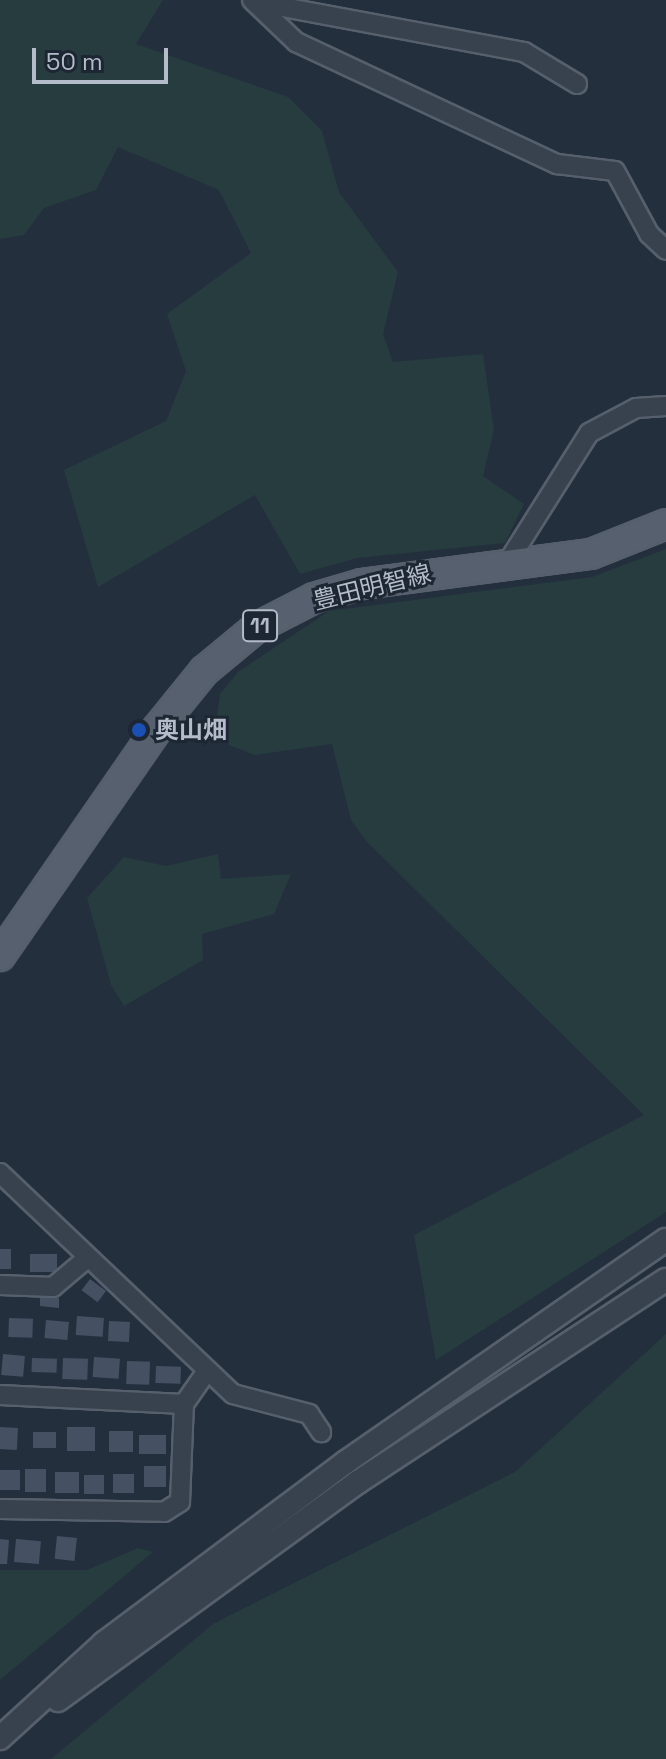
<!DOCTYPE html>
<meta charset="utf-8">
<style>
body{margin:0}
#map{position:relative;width:666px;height:1759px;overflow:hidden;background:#242f3e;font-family:"Space Grotesk","Noto Sans JP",sans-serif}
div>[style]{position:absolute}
.green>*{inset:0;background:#263c3f}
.building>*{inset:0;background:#455162;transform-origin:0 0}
.roads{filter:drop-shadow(2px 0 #565f6c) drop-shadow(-2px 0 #565f6c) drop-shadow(0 2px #565f6c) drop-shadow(0 -2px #565f6c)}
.minor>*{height:18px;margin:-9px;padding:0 9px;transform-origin:9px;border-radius:9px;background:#38414e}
.tertiary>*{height:22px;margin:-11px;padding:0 11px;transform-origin:11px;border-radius:11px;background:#38414e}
.primary>*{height:28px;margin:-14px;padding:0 14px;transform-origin:14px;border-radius:14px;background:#56606e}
.dots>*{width:22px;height:22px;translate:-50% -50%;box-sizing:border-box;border:4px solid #1d2633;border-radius:50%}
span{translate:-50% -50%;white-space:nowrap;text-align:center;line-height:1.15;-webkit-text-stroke:6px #1d2633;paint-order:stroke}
.shield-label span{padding:2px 6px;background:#1d2633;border:2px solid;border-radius:6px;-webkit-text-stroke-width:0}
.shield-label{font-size:22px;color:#b4bcc9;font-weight:700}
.street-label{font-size:24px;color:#b4bcc9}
.poi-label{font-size:24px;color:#b4bcc9;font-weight:700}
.left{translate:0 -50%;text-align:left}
.scale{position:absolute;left:32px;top:48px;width:136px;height:36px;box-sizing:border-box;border:4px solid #b4bcc9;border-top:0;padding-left:10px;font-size:24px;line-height:28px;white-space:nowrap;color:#b4bcc9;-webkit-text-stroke:6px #1d2633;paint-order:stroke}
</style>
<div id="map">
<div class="green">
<div style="clip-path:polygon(0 0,163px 0,136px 44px,288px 97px,322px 131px,339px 192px,398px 272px,383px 334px,393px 362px,483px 354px,494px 430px,483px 476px,524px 504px,505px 543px,357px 558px,300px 574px,255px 495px,98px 587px,64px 470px,166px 421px,186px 371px,167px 314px,251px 253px,219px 190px,118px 147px,96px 190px,44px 208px,24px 235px,0 239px)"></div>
<div style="clip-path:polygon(666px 549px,666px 1212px,436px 1360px,414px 1235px,644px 1115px,366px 841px,351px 820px,332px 744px,255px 755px,229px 745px,216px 722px,220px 694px,238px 672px,329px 611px,592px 577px)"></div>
<div style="clip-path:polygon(218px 854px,221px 879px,291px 874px,274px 914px,202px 934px,203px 960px,124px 1006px,111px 985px,87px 898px,124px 857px,166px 866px)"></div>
<div style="clip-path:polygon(666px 1334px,666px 1759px,51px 1759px,213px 1624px,515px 1472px)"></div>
<div style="clip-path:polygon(138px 1548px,153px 1552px,0 1680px,0 1570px,87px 1570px)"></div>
</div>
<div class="building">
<div style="left:0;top:1249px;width:11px;height:20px"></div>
<div style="left:57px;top:1254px;width:18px;height:27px;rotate:90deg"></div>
<div style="left:90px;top:1279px;width:20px;height:14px;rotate:37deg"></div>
<div style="clip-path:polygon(40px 1297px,59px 1298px,59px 1308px,40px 1306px)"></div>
<div style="left:77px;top:1316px;width:27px;height:19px;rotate:4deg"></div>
<div style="left:9px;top:1318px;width:24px;height:19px;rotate:2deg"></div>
<div style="left:46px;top:1320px;width:23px;height:18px;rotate:5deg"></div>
<div style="left:109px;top:1321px;width:21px;height:20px;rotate:3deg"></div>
<div style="left:3px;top:1354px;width:22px;height:21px;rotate:5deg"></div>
<div style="left:94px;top:1357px;width:26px;height:20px;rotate:4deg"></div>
<div style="left:32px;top:1358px;width:25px;height:14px;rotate:2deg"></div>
<div style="left:63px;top:1358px;width:25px;height:21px;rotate:2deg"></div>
<div style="left:127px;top:1361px;width:23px;height:23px;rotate:2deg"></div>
<div style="left:156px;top:1366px;width:25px;height:17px;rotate:2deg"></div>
<div style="left:0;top:1427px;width:18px;height:22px;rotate:3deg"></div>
<div style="left:67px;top:1427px;width:28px;height:24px"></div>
<div style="left:109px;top:1431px;width:24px;height:21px"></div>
<div style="left:33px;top:1432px;width:23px;height:16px"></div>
<div style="left:139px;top:1435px;width:27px;height:19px"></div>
<div style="left:144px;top:1466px;width:22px;height:21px"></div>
<div style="left:25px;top:1469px;width:21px;height:23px"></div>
<div style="left:0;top:1470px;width:20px;height:20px"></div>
<div style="left:55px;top:1472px;width:24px;height:21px"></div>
<div style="left:113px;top:1474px;width:21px;height:19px"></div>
<div style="left:84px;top:1475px;width:20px;height:19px"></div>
<div style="left:57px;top:1536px;width:20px;height:23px;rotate:6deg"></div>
<div style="clip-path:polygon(0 1539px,9px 1540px,7px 1564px,0 1564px)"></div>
<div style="left:16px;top:1539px;width:25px;height:23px;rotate:5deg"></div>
</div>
<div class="roads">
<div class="minor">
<div style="left:252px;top:0;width:61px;rotate:43.7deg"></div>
<div style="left:296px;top:42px;width:288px;rotate:25.1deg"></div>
<div style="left:557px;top:164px;width:58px;rotate:6.9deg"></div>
<div style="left:615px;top:171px;width:72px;rotate:61.6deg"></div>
<div style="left:649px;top:234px;width:23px;rotate:43deg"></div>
<div style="left:256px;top:2px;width:273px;rotate:10.6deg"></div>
<div style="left:524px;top:52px;width:62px;rotate:31.1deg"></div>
<div style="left:506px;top:565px;width:156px;rotate:-57.8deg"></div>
<div style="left:589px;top:433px;width:53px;rotate:-28deg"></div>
<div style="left:636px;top:408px;width:30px;rotate:-4deg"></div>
<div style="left:0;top:1173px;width:321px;rotate:43.5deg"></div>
<div style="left:233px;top:1394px;width:79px;rotate:14.7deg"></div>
<div style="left:309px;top:1414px;width:22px;rotate:56deg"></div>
<div style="left:0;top:1285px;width:53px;rotate:2.2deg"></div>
<div style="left:53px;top:1287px;width:42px;rotate:-40.2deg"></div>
<div style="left:0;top:1395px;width:184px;rotate:2.8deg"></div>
<div style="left:0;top:1509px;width:164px;rotate:1deg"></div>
<div style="left:164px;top:1512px;width:19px;rotate:-32deg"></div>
<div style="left:180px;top:1502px;width:98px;rotate:-87.7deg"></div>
<div style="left:184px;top:1404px;width:40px;rotate:-55.1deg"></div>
</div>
<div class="tertiary">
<div style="left:58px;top:1700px;width:371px;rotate:-36deg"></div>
<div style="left:358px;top:1482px;width:368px;rotate:-33.3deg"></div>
<div style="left:0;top:1738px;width:141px;rotate:-42.4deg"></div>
<div style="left:104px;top:1643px;width:302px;rotate:-36.8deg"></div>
<div style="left:346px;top:1462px;width:389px;rotate:-34.8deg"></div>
</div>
<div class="primary">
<div style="left:0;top:956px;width:276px;rotate:-55.3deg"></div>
<div style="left:157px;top:729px;width:75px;rotate:-51deg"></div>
<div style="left:204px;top:671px;width:67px;rotate:-39.6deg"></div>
<div style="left:256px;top:628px;width:65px;rotate:-27.3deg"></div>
<div style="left:314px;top:598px;width:50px;rotate:-16.3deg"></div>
<div style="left:362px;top:584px;width:231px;rotate:-7.5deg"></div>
<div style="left:591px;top:554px;width:81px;rotate:-21.8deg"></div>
</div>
</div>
<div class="dots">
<div style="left:139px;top:730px;background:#1a4fb4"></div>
</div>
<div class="shield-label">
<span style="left:260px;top:626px">11</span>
</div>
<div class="street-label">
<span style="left:372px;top:587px;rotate:-14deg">豊田明智線</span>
</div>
<div class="poi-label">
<span class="left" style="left:155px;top:730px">奥山畑</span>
</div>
<div class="scale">50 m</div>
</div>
